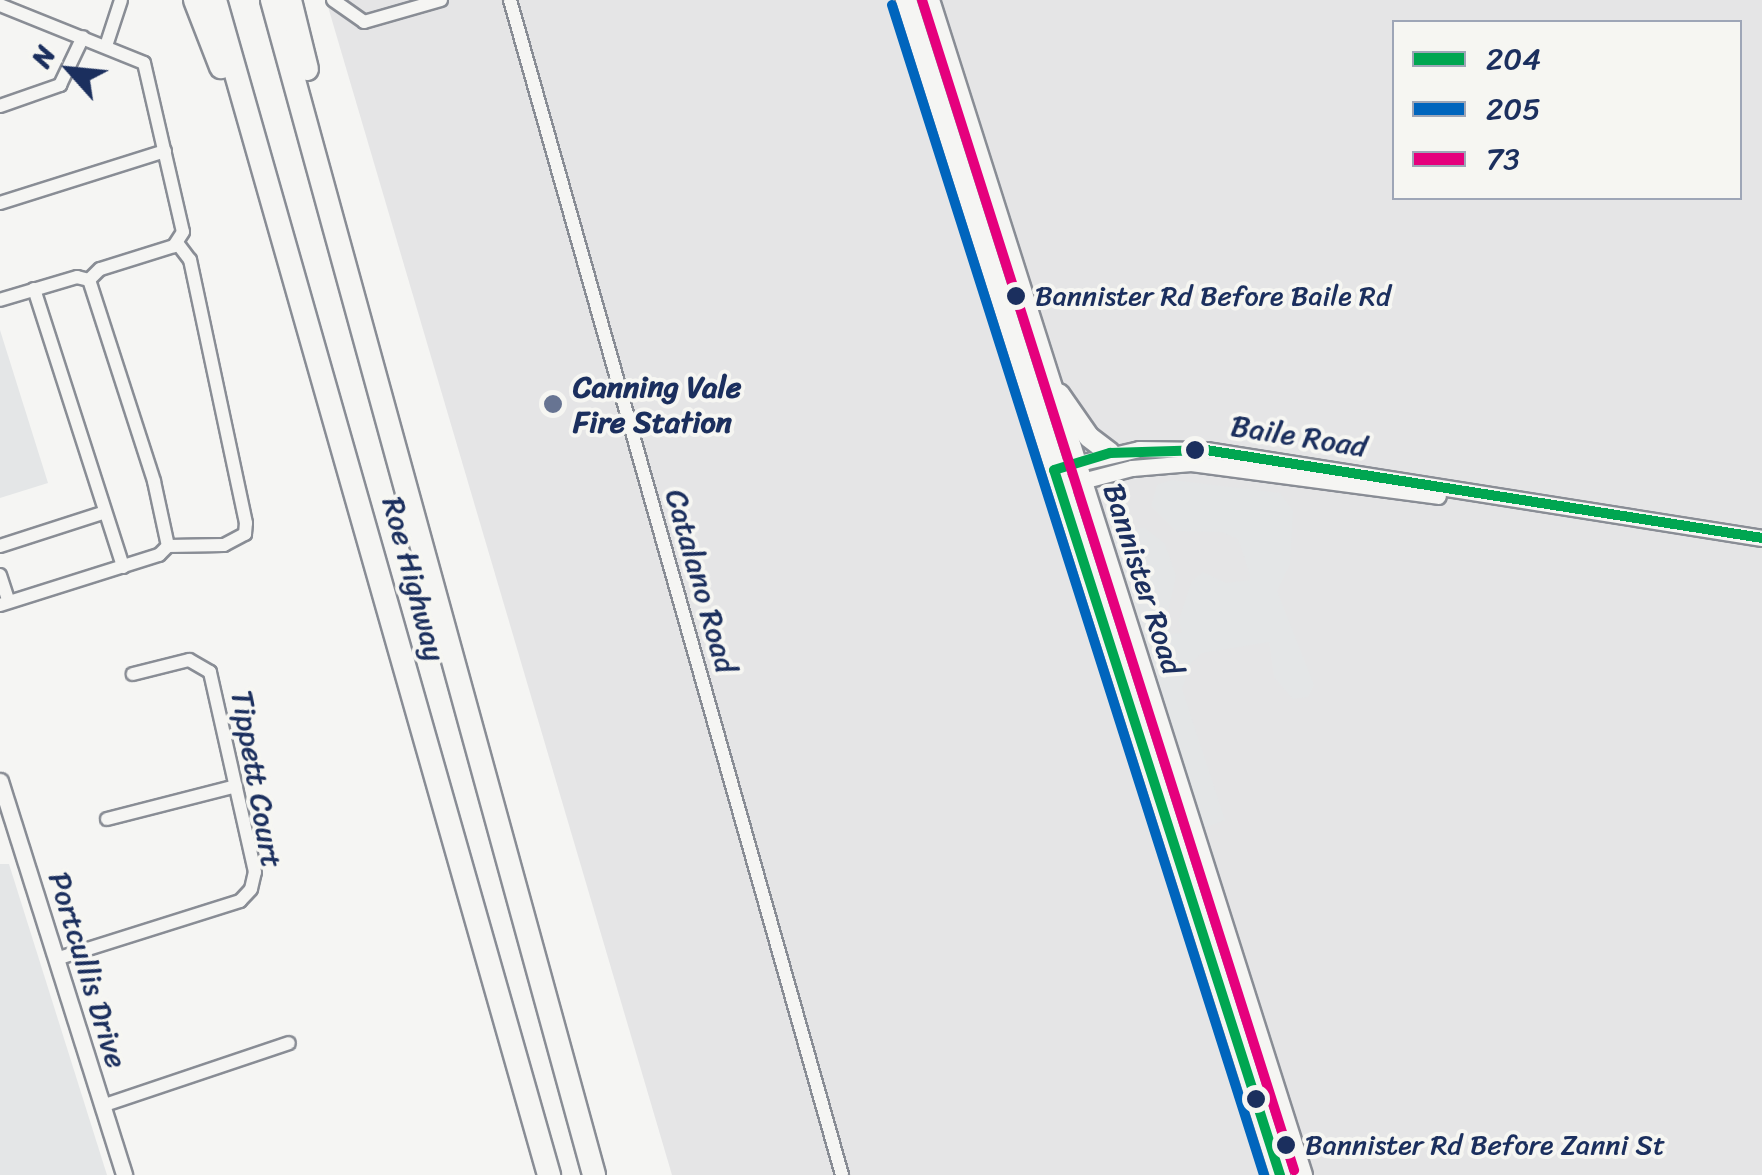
<!DOCTYPE html>
<style>
body{margin:0}
#map{position:relative;width:1762px;height:1175px;overflow:hidden;background:#f5f5f3;font-family:Sriracha,sans-serif}
div>[style]{position:absolute}
.built>*{inset:0;background:#e5e5e6}
.green>*{inset:0;background:#e4e6e7}
.roads{filter:drop-shadow(2px 0 #898d95) drop-shadow(-2px 0 #898d95) drop-shadow(0 2px #898d95) drop-shadow(0 -2px #898d95)}
.minor>*{height:12px;margin:-6px;padding:0 6px;transform-origin:6px;border-radius:6px;background:#f5f5f3}
.tertiary>*{height:15px;margin:-7.5px;padding:0 7.5px;transform-origin:7.5px;border-radius:7.5px;background:#f5f5f3}
.primary>*{height:20px;margin:-10px;padding:0 10px;transform-origin:10px;border-radius:10px;background:#f5f5f3}
.motorway>*{height:22px;margin:-11px;padding:0 11px;transform-origin:11px;border-radius:11px;background:#f5f5f3}
.bus-1>*{height:10px;margin:-5px;padding:0 5px;transform-origin:5px;border-radius:5px;background:#00a651}
.bus-2>*{height:10px;margin:-5px;padding:0 5px;transform-origin:5px;border-radius:5px;background:#0065bd}
.bus-3>*{height:10px;margin:-5px;padding:0 5px;transform-origin:5px;border-radius:5px;background:#e5007d}
.dots>*{width:28px;height:28px;translate:-50% -50%;box-sizing:border-box;border:5px solid #f6f6f2;border-radius:50%}
span{translate:-50% -50%;white-space:nowrap;text-align:center;line-height:1.15;-webkit-text-stroke:8px #f6f6f2;paint-order:stroke}
.bus-label{font-size:28px;color:#1b2f5e}
.left{translate:0 -50%;text-align:left}
.poi-label{font-size:30px;color:#1b2f5e;font-weight:700}
.street-label{font-size:30px;color:#1b2f5e}
.legend{position:absolute;left:1392px;top:20px;width:350px;height:180px;box-sizing:border-box;background:#f6f6f2;border:2px solid #9ea6b7;margin:0;padding:12px 18px;list-style:none;font-size:30px;color:#1b2f5e}
.legend li{display:flex;align-items:center;gap:20px;height:50px}
.legend b{width:50px;border:2px solid #9ea6b7}
.north{position:absolute;left:20px;top:20px;width:100px;height:100px;-webkit-text-stroke:8px #f6f6f2;paint-order:stroke;rotate:297deg;font-size:28px;font-weight:700;line-height:40px;text-align:center;color:#1b2f5e}
.north::after{content:'';display:block;margin:auto;width:35px;height:45px;background:#1b2f5e;clip-path:polygon(50% 0,100% 100%,50% 72%,0 100%)}
</style>
<div id="map">
<div class="built">
<div style="clip-path:polygon(evenodd,326px 0,1762px 0,1762px 1175px,672px 1175px,326px 0,1394px 22px,1740px 22px,1740px 198px,1394px 198px,1394px 22px)"></div>
</div>
<div class="green">
<div style="clip-path:polygon(0 330px,48px 483px,0 498px)"></div>
<div style="clip-path:polygon(1172px 480px,1280px 493px,1293px 511px,1290px 564px,1277px 591px,1314px 685px,1308px 697px,1293px 699px,1274px 677px,1269px 642px,1202px 653px,1191px 663px,1182px 689px,1225px 820px,1204px 828px,1108px 536px,1117px 529px,1145px 528px,1165px 544px,1176px 576px,1166px 620px,1171px 634px,1182px 633px,1179px 620px,1192px 581px,1203px 572px,1226px 583px,1250px 580px,1250px 574px,1238px 539px,1222px 532px,1176px 531px,1151px 506px,1157px 485px)"></div>
<div style="clip-path:polygon(0 864px,9px 864px,107px 1175px,0 1175px)"></div>
</div>
<div class="roads">
<div class="minor">
<div style="left:333px;top:0;width:38px;rotate:35deg"></div>
<div style="left:364px;top:22px;width:80px;rotate:-15.9deg"></div>
<div style="left:510px;top:0;width:1221px;rotate:74.22deg"></div>
<div style="left:0;top:5px;width:155px;rotate:21.9deg"></div>
<div style="left:144px;top:63px;width:173px;rotate:77deg"></div>
<div style="left:183px;top:232px;width:17px;rotate:123deg"></div>
<div style="left:174px;top:246px;width:77px;rotate:162.7deg"></div>
<div style="left:100px;top:269px;width:16px;rotate:135deg"></div>
<div style="left:89px;top:280px;width:12px;rotate:-166deg"></div>
<div style="left:77px;top:277px;width:80px;rotate:163.4deg"></div>
<div style="left:106px;top:46px;width:48px;rotate:-71.9deg"></div>
<div style="left:0;top:106px;width:64px;rotate:-19.3deg"></div>
<div style="left:60px;top:85px;width:53px;rotate:-64.4deg"></div>
<div style="left:0;top:203px;width:173px;rotate:-17.5deg"></div>
<div style="left:34px;top:289px;width:292px;rotate:72.2deg"></div>
<div style="left:0;top:546px;width:110px;rotate:-17.9deg"></div>
<div style="left:168px;top:546px;width:56px;rotate:-1deg"></div>
<div style="left:224px;top:545px;width:24px;rotate:-28deg"></div>
<div style="left:245px;top:534px;width:11px;rotate:-85deg"></div>
<div style="left:246px;top:523px;width:269px;rotate:-102deg"></div>
<div style="left:190px;top:260px;width:20px;rotate:-127deg"></div>
<div style="left:0;top:575px;width:28px;rotate:72deg"></div>
<div style="left:0;top:605px;width:167px;rotate:-17.5deg"></div>
<div style="left:159px;top:555px;width:13px;rotate:-45deg"></div>
<div style="left:168px;top:546px;width:66px;rotate:-102.2deg"></div>
<div style="left:154px;top:481px;width:211px;rotate:-107.9deg"></div>
<div style="left:107px;top:819px;width:133px;rotate:-14.3deg"></div>
<div style="left:56px;top:959px;width:193px;rotate:-17.5deg"></div>
<div style="left:240px;top:901px;width:16px;rotate:-47deg"></div>
<div style="left:251px;top:889px;width:17px;rotate:-77deg"></div>
<div style="left:255px;top:872px;width:205px;rotate:-102.7deg"></div>
<div style="left:210px;top:672px;width:24px;rotate:-150deg"></div>
<div style="left:189px;top:660px;width:58px;rotate:166deg"></div>
<div style="left:102px;top:1106px;width:197px;rotate:-18.6deg"></div>
</div>
<div class="tertiary">
<div style="left:1066px;top:466px;width:75px;rotate:-13.1deg"></div>
<div style="left:1139px;top:449px;width:67px;rotate:0.9deg"></div>
<div style="left:1206px;top:450px;width:563px;rotate:8.99deg"></div>
<div style="left:1059px;top:487px;width:75px;rotate:-14.6deg"></div>
<div style="left:1132px;top:468px;width:59px;rotate:-4.8deg"></div>
<div style="left:1191px;top:463px;width:249px;rotate:7.6deg"></div>
<div style="left:0;top:781px;width:413px;rotate:72.5deg"></div>
</div>
<div class="primary">
<div style="left:906px;top:0;width:1233px;rotate:72.34deg"></div>
<div style="left:929px;top:0;width:1233px;rotate:72.39deg"></div>
<div style="left:1059px;top:394px;width:52px;rotate:55.1deg"></div>
<div style="left:1089px;top:437px;width:26px;rotate:37deg"></div>
</div>
<div class="motorway">
<div style="left:195px;top:0;width:72px;rotate:68.8deg"></div>
<div style="left:215px;top:0;width:1222px;rotate:74.13deg"></div>
<div style="left:272px;top:0;width:1218px;rotate:74.67deg"></div>
<div style="left:290px;top:0;width:71px;rotate:76.2deg"></div>
</div>
</div>
<div class="bus-1">
<div style="left:1280px;top:1175px;width:740px;rotate:-107.77deg"></div>
<div style="left:1054px;top:470px;width:59px;rotate:-16.9deg"></div>
<div style="left:1110px;top:453px;width:96px;rotate:-1.8deg"></div>
<div style="left:1206px;top:450px;width:563px;rotate:8.99deg"></div>
</div>
<div class="bus-2">
<div style="left:892px;top:5px;width:1228px;rotate:72.36deg"></div>
</div>
<div class="bus-3">
<div style="left:922px;top:0;width:1228px;rotate:72.36deg"></div>
</div>
<div class="dots">
<div style="left:1016px;top:296px;background:#1b2f5e"></div>
<div style="left:553px;top:404px;background:#677492"></div>
<div style="left:1195px;top:450px;background:#1b2f5e"></div>
<div style="left:1256px;top:1099px;background:#1b2f5e"></div>
<div style="left:1286px;top:1145px;background:#1b2f5e"></div>
</div>
<div class="bus-label">
<span class="left" style="left:1035px;top:296px">Bannister Rd Before Baile Rd</span>
<span class="left" style="left:1305px;top:1145px">Bannister Rd Before Zanni St</span>
</div>
<div class="poi-label">
<span class="left" style="left:573px;top:404px">Canning Vale<br>Fire Station</span>
</div>
<div class="street-label">
<span style="left:1299px;top:436px;rotate:9deg">Baile Road</span>
<span style="left:414px;top:579px;rotate:75deg">Roe Highway</span>
<span style="left:1143px;top:579px;rotate:72deg">Bannister Road</span>
<span style="left:701px;top:581px;rotate:74deg">Catalano Road</span>
<span style="left:257px;top:779px;rotate:80deg">Tippett Court</span>
<span style="left:88px;top:970px;rotate:73deg">Portcullis Drive</span>
</div>
<ul class="legend">
<li><b style="height:12px;background:#00a651"></b>204</li>
<li><b style="height:12px;background:#0065bd"></b>205</li>
<li><b style="height:12px;background:#e5007d"></b>73</li>
</ul>
<div class="north">N</div>
</div>
